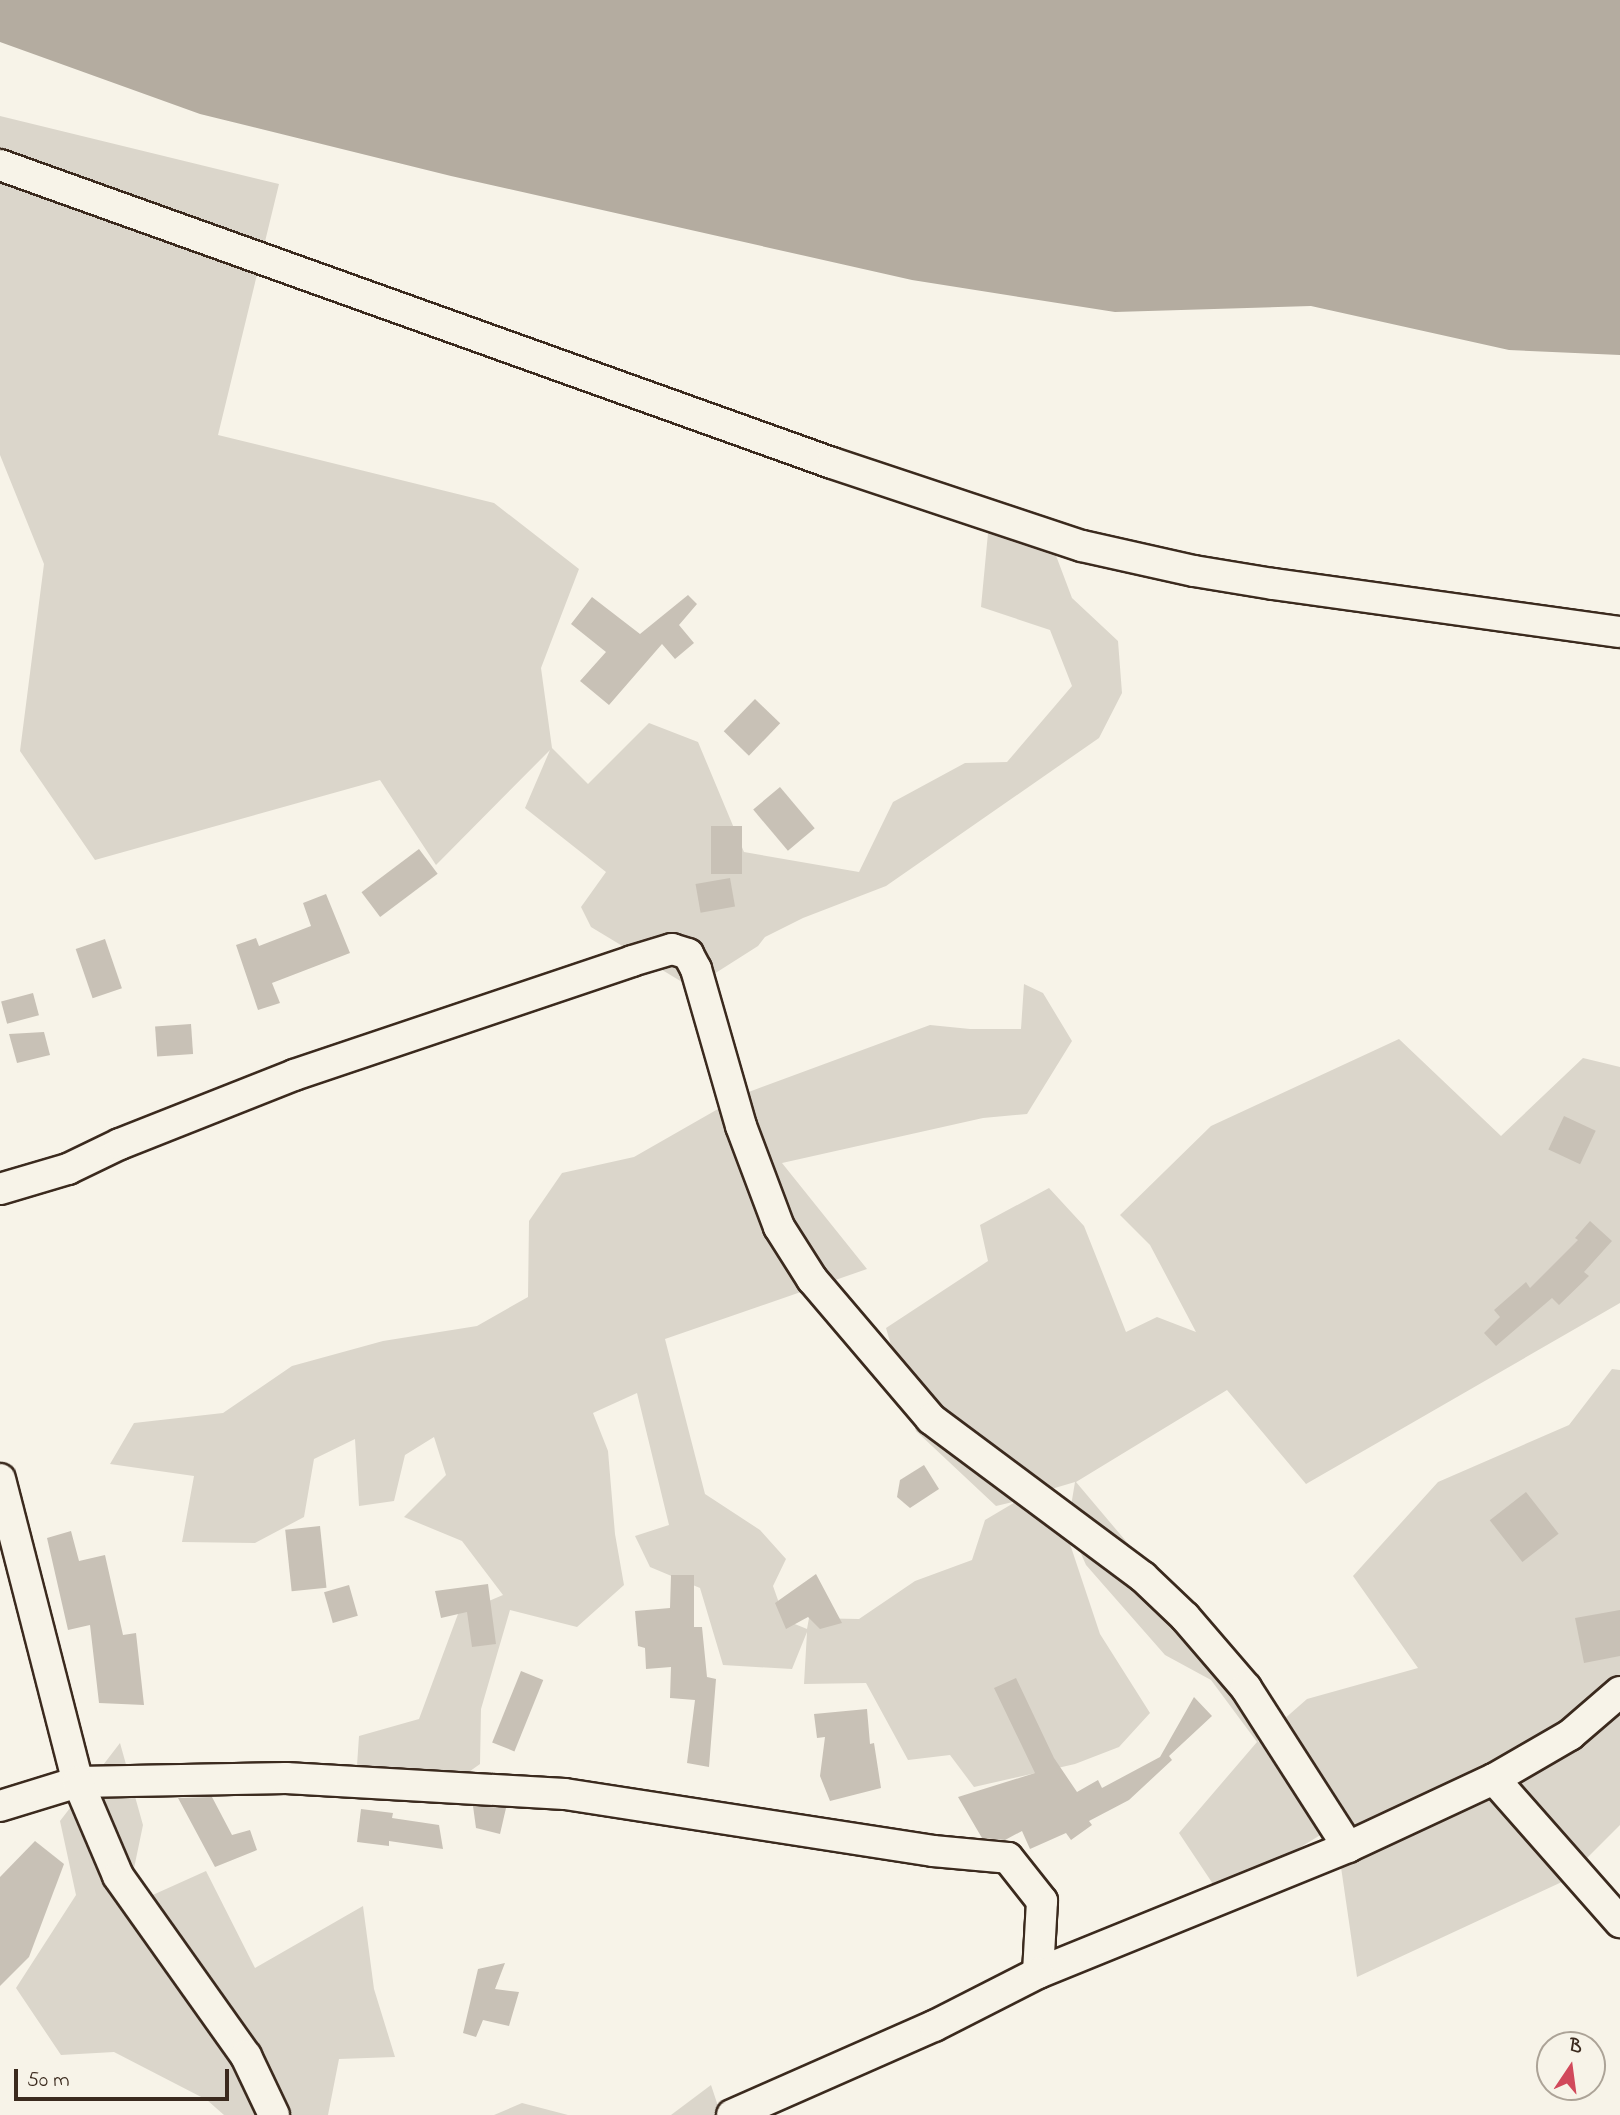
<!DOCTYPE html>
<style>
body{margin:0}
#map{position:relative;width:1620px;height:2115px;overflow:hidden;background:#f7f3e8;font-family:"Indie Flower",sans-serif}
div>[style]{position:absolute}
.green>*{inset:0;background:#dbd6cb}
.water>*{inset:0;background:#b4aca0}
.building>*{inset:0;background:#c8c1b6;transform-origin:0 0}
.roads{filter:drop-shadow(2px 0 #3b2a1e) drop-shadow(-2px 0 #3b2a1e) drop-shadow(0 2px #3b2a1e) drop-shadow(0 -2px #3b2a1e)}
.minor>*{height:30px;margin:-15px;padding:0 15px;transform-origin:15px;border-radius:15px;background:#f7f3e8}
span{translate:-50% -50%;white-space:nowrap;text-align:center;line-height:1.15;-webkit-text-stroke:7px #f7f3e8;paint-order:stroke}
.north{position:absolute;left:1536px;top:2031px;width:70px;height:70px;box-sizing:border-box;background:#f7f3e8;border:2px solid #aca397;border-radius:50%;rotate:13deg;font-size:19px;font-weight:700;line-height:28px;text-align:center;color:#3b2a1e}
.north::after{content:'';display:block;margin:auto;width:24px;height:32px;background:#d1495b;clip-path:polygon(50% 0,100% 100%,50% 72%,0 100%)}
.scale{position:absolute;left:14px;top:2069px;width:215px;height:32px;box-sizing:border-box;border:4px solid #3b2a1e;border-top:0;padding-left:9px;font-size:21px;line-height:24px;white-space:nowrap;color:#3b2a1e;-webkit-text-stroke:5px #f7f3e8;paint-order:stroke}
</style>
<div id="map">
<div class="green">
<div style="clip-path:polygon(0 116px,279px 184px,218px 435px,494px 503px,579px 569px,541px 668px,552px 748px,588px 784px,649px 723px,698px 742px,744px 852px,859px 872px,893px 802px,965px 763px,1007px 762px,1072px 686px,1050px 630px,981px 607px,988px 533px,1049px 537px,1072px 598px,1118px 641px,1122px 693px,1099px 738px,886px 886px,803px 918px,765px 937px,758px 946px,692px 988px,591px 927px,581px 907px,606px 872px,525px 808px,550px 750px,436px 865px,380px 780px,95px 860px,20px 751px,44px 564px,0 455px)"></div>
<div style="clip-path:polygon(1024px 984px,1043px 993px,1072px 1041px,1027px 1114px,983px 1118px,782px 1163px,867px 1269px,665px 1339px,705px 1494px,760px 1530px,786px 1559px,773px 1586px,785px 1620px,807px 1629px,809px 1618px,859px 1619px,915px 1581px,972px 1560px,985px 1520px,1017px 1501px,996px 1506px,916px 1431px,886px 1328px,988px 1261px,980px 1225px,1049px 1188px,1084px 1226px,1126px 1332px,1157px 1317px,1196px 1332px,1150px 1245px,1120px 1215px,1211px 1126px,1399px 1039px,1501px 1136px,1583px 1058px,1620px 1067px,1620px 1303px,1306px 1484px,1227px 1390px,1076px 1482px,1233px 1668px,1254px 1710px,1258px 1742px,1307px 1699px,1418px 1668px,1353px 1576px,1438px 1482px,1569px 1425px,1612px 1369px,1620px 1370px,1620px 1825px,1564px 1881px,1357px 1977px,1335px 1826px,1221px 1896px,1179px 1833px,1257px 1742px,1211px 1680px,1165px 1655px,1086px 1565px,1068px 1524px,1075px 1482px,1021px 1498px,1061px 1517px,1100px 1634px,1150px 1713px,1119px 1747px,1075px 1764px,974px 1787px,950px 1755px,908px 1760px,866px 1683px,804px 1684px,807px 1632px,792px 1669px,723px 1665px,700px 1588px,650px 1567px,635px 1536px,669px 1525px,637px 1393px,593px 1413px,608px 1451px,615px 1534px,624px 1585px,577px 1627px,510px 1610px,481px 1709px,480px 1764px,431px 1799px,355px 1795px,359px 1736px,419px 1719px,458px 1614px,503px 1595px,462px 1541px,404px 1517px,446px 1475px,434px 1437px,405px 1455px,394px 1501px,359px 1506px,355px 1439px,314px 1459px,304px 1517px,255px 1543px,182px 1542px,194px 1476px,110px 1464px,134px 1423px,223px 1413px,292px 1366px,383px 1341px,477px 1326px,528px 1297px,529px 1221px,562px 1173px,634px 1157px,746px 1093px,930px 1025px,970px 1029px,1021px 1029px)"></div>
<div style="clip-path:polygon(120px 1743px,143px 1825px,126px 1907px,206px 1871px,255px 1968px,363px 1906px,374px 1989px,395px 2057px,339px 2059px,328px 2115px,224px 2115px,207px 2100px,114px 2052px,61px 2055px,16px 1988px,76px 1895px,60px 1821px)"></div>
<div style="clip-path:polygon(711px 2085px,721px 2115px,671px 2115px)"></div>
<div style="clip-path:polygon(522px 2103px,568px 2115px,494px 2115px)"></div>
</div>
<div class="water">
<div style="clip-path:polygon(0 0,1620px 0,1620px 355px,1509px 350px,1311px 306px,1115px 312px,912px 280px,451px 176px,200px 114px,0 42px)"></div>
</div>
<div class="building">
<div style="clip-path:polygon(688px 595px,697px 604px,679px 625px,694px 643px,675px 659px,662px 644px,609px 705px,580px 681px,606px 652px,571px 624px,592px 597px,640px 634px)"></div>
<div style="left:755px;top:699px;width:35px;height:45px;rotate:44deg"></div>
<div style="left:780px;top:787px;width:54px;height:35px;rotate:50deg"></div>
<div style="left:711px;top:826px;width:31px;height:48px"></div>
<div style="left:419px;top:849px;width:31px;height:72px;rotate:53deg"></div>
<div style="left:730px;top:878px;width:29px;height:35px;rotate:80deg"></div>
<div style="clip-path:polygon(326px 894px,350px 953px,272px 983px,280px 1003px,258px 1010px,236px 945px,256px 938px,259px 946px,311px 926px,303px 903px)"></div>
<div style="left:105px;top:939px;width:52px;height:31px;rotate:71deg"></div>
<div style="left:33px;top:993px;width:23px;height:33px;rotate:75deg"></div>
<div style="left:191px;top:1024px;width:30px;height:36px;rotate:86deg"></div>
<div style="clip-path:polygon(44px 1032px,50px 1055px,17px 1063px,9px 1034px)"></div>
<div style="left:1564px;top:1116px;width:35px;height:37px;rotate:25deg"></div>
<div style="clip-path:polygon(1590px 1221px,1612px 1241px,1584px 1272px,1589px 1276px,1559px 1305px,1552px 1298px,1496px 1346px,1484px 1333px,1500px 1317px,1494px 1310px,1526px 1282px,1530px 1288px,1578px 1240px,1575px 1238px)"></div>
<div style="clip-path:polygon(924px 1465px,939px 1489px,910px 1508px,897px 1497px,900px 1480px)"></div>
<div style="left:1526px;top:1492px;width:53px;height:46px;rotate:52deg"></div>
<div style="left:320px;top:1526px;width:62px;height:35px;rotate:84deg"></div>
<div style="clip-path:polygon(71px 1531px,79px 1561px,105px 1555px,123px 1635px,136px 1633px,144px 1705px,99px 1703px,90px 1625px,68px 1630px,47px 1538px)"></div>
<div style="clip-path:polygon(816px 1574px,842px 1623px,820px 1629px,808px 1617px,786px 1629px,775px 1603px)"></div>
<div style="clip-path:polygon(671px 1575px,694px 1575px,694px 1627px,702px 1627px,707px 1677px,716px 1679px,709px 1767px,687px 1763px,695px 1700px,670px 1698px,671px 1667px,646px 1669px,645px 1648px,638px 1646px,635px 1611px,670px 1608px)"></div>
<div style="clip-path:polygon(488px 1584px,496px 1644px,472px 1647px,467px 1612px,441px 1618px,435px 1591px)"></div>
<div style="left:349px;top:1585px;width:32px;height:26px;rotate:74deg"></div>
<div style="clip-path:polygon(1620px 1610px,1620px 1656px,1584px 1663px,1575px 1618px)"></div>
<div style="left:521px;top:1671px;width:24px;height:77px;rotate:22deg"></div>
<div style="clip-path:polygon(1016px 1678px,1054px 1758px,1077px 1792px,1098px 1780px,1102px 1788px,1160px 1757px,1194px 1697px,1212px 1716px,1169px 1756px,1172px 1760px,1129px 1800px,1089px 1821px,1092px 1825px,1071px 1840px,1066px 1833px,1030px 1849px,1022px 1831px,1005px 1840px,982px 1838px,958px 1797px,1035px 1773px,994px 1688px)"></div>
<div style="clip-path:polygon(867px 1709px,870px 1744px,874px 1743px,881px 1788px,830px 1801px,820px 1776px,825px 1737px,817px 1738px,814px 1714px)"></div>
<div style="clip-path:polygon(212px 1797px,232px 1835px,250px 1830px,257px 1850px,215px 1867px,178px 1798px)"></div>
<div style="clip-path:polygon(473px 1806px,506px 1808px,500px 1834px,476px 1828px)"></div>
<div style="clip-path:polygon(361px 1809px,393px 1813px,392px 1818px,439px 1825px,443px 1849px,389px 1841px,389px 1846px,357px 1842px)"></div>
<div style="clip-path:polygon(35px 1841px,64px 1864px,29px 1957px,0 1986px,0 1877px)"></div>
<div style="clip-path:polygon(505px 1963px,495px 1989px,519px 1992px,509px 2026px,483px 2020px,476px 2037px,463px 2033px,478px 1969px)"></div>
</div>
<div class="roads">
<div class="minor">
<div style="left:0;top:165px;width:884px;rotate:19.71deg"></div>
<div style="left:832px;top:463px;width:263px;rotate:18.4deg"></div>
<div style="left:1082px;top:546px;width:115px;rotate:12.6deg"></div>
<div style="left:1194px;top:571px;width:80px;rotate:9.3deg"></div>
<div style="left:1273px;top:584px;width:350px;rotate:7.9deg"></div>
<div style="left:0;top:1189px;width:71px;rotate:-16.4deg"></div>
<div style="left:68px;top:1169px;width:58px;rotate:-25.7deg"></div>
<div style="left:120px;top:1144px;width:187px;rotate:-21.6deg"></div>
<div style="left:294px;top:1075px;width:357px;rotate:-18.6deg"></div>
<div style="left:632px;top:961px;width:42px;rotate:-16.7deg"></div>
<div style="left:672px;top:949px;width:17px;rotate:17deg"></div>
<div style="left:688px;top:954px;width:17px;rotate:62deg"></div>
<div style="left:696px;top:969px;width:163px;rotate:74deg"></div>
<div style="left:741px;top:1126px;width:108px;rotate:69.4deg"></div>
<div style="left:779px;top:1227px;width:62px;rotate:57.6deg"></div>
<div style="left:812px;top:1279px;width:184px;rotate:49.6deg"></div>
<div style="left:931px;top:1419px;width:264px;rotate:36.7deg"></div>
<div style="left:1143px;top:1577px;width:58px;rotate:43.6deg"></div>
<div style="left:1185px;top:1617px;width:94px;rotate:49.3deg"></div>
<div style="left:1246px;top:1688px;width:189px;rotate:57.3deg"></div>
<div style="left:0;top:1479px;width:313px;rotate:75.6deg"></div>
<div style="left:78px;top:1782px;width:208px;rotate:-1.1deg"></div>
<div style="left:286px;top:1778px;width:279px;rotate:3.3deg"></div>
<div style="left:565px;top:1794px;width:372px;rotate:8.8deg"></div>
<div style="left:933px;top:1851px;width:75px;rotate:5.3deg"></div>
<div style="left:1008px;top:1858px;width:55px;rotate:51.7deg"></div>
<div style="left:1042px;top:1901px;width:72px;rotate:93.2deg"></div>
<div style="left:1038px;top:1973px;width:335px;rotate:-22.1deg"></div>
<div style="left:1348px;top:1847px;width:161px;rotate:-25deg"></div>
<div style="left:1494px;top:1779px;width:191px;rotate:48.6deg"></div>
<div style="left:1494px;top:1779px;width:88px;rotate:-30.1deg"></div>
<div style="left:1570px;top:1735px;width:66px;rotate:-40.7deg"></div>
<div style="left:0;top:1806px;width:82px;rotate:-17.1deg"></div>
<div style="left:78px;top:1782px;width:102px;rotate:66.9deg"></div>
<div style="left:118px;top:1876px;width:221px;rotate:54.6deg"></div>
<div style="left:246px;top:2056px;width:65px;rotate:64.6deg"></div>
<div style="left:732px;top:2115px;width:221px;rotate:-23.8deg"></div>
<div style="left:934px;top:2026px;width:117px;rotate:-27deg"></div>
</div>
</div>
<div class="north">B</div>
<div class="scale">50 m</div>
</div>
